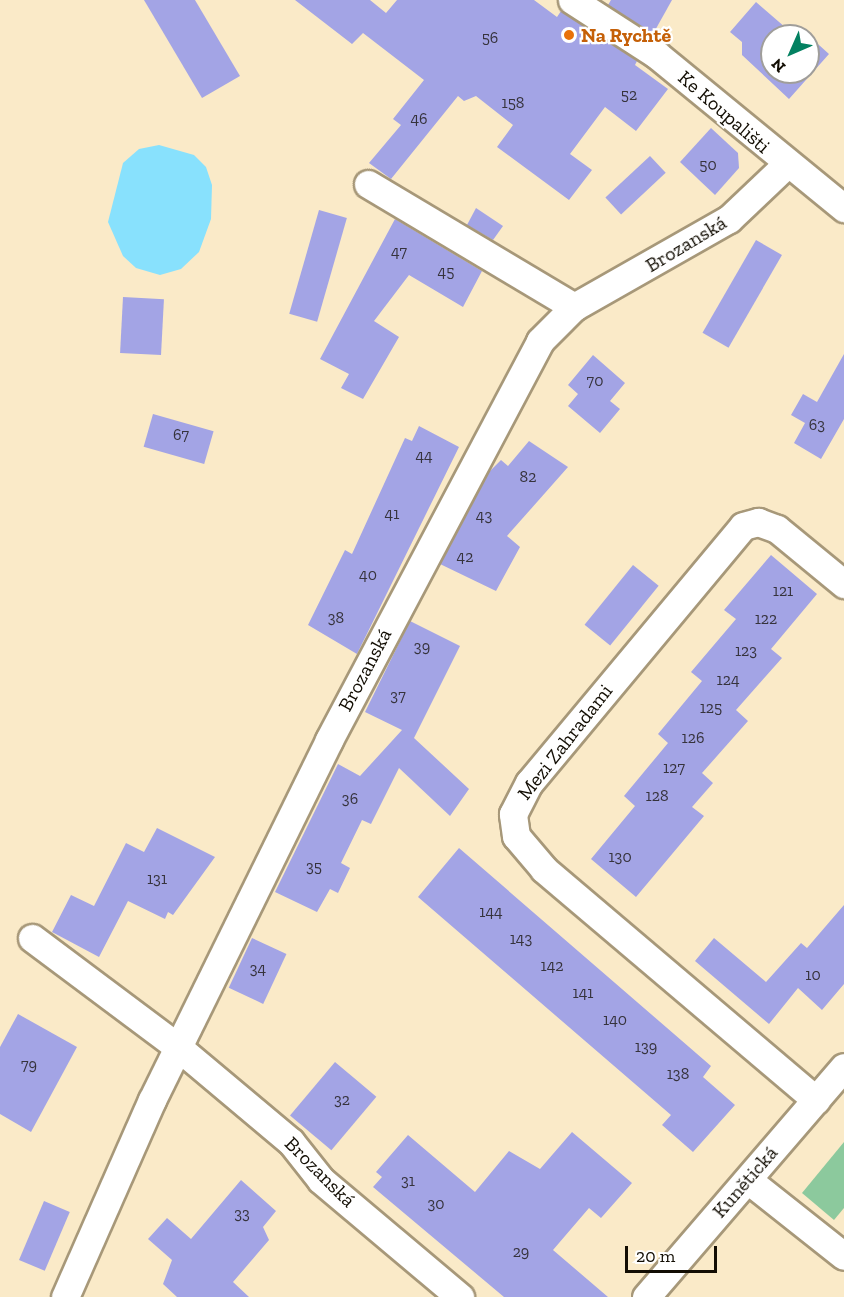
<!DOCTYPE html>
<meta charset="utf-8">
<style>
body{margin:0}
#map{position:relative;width:844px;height:1297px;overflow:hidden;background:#faeac8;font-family:"Zilla Slab",serif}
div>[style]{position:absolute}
.green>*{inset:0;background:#8cc99d}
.water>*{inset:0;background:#88e1fd}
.building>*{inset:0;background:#a3a4e5;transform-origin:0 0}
.roads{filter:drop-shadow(2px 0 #a79879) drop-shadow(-2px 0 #a79879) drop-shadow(0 2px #a79879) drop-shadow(0 -2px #a79879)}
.minor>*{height:27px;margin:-13.5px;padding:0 13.5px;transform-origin:13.5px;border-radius:13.5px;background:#fff}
.dots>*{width:16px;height:16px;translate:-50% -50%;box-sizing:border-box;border:3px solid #fff;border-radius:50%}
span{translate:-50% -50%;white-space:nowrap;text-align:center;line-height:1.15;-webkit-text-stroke:4.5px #fff;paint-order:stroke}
.number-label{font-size:16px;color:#36333c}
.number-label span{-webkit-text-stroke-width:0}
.food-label{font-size:20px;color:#c56008;font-weight:700}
.left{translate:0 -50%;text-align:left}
.street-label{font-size:20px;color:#120d03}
.north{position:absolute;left:760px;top:24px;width:60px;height:60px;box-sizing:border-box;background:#fff;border:2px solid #a09e9a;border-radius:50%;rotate:225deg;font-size:16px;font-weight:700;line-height:24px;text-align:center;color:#120d03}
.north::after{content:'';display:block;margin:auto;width:21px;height:27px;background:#038161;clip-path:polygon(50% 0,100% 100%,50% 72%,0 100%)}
.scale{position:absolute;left:625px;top:1246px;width:92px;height:27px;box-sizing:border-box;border:3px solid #120d03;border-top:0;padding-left:8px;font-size:18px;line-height:21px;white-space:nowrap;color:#120d03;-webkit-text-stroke:4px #fff;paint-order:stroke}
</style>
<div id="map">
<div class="green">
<div style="clip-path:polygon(844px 1142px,844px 1208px,834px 1220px,802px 1193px)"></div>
</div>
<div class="water">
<div style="clip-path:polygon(159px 145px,194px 155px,206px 167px,212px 185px,211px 219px,199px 252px,181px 269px,160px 275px,136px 268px,123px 256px,108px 222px,123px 163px,139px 149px)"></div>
</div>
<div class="building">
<div style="clip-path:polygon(144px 0,195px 0,240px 76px,202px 98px)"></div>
<div style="clip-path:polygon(295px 0,370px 0,386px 13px,397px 0,534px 0,557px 17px,561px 11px,637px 61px,635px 65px,668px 89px,636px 131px,605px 107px,570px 154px,592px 170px,569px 200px,497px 147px,513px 125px,476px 96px,464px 101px,458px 96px,391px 179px,369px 163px,401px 125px,393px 119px,424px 80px,363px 33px,352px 44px)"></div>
<div style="clip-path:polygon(611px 0,672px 0,653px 34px,608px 5px)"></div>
<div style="clip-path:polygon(evenodd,756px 2px,793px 34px,799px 27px,829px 54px,789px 99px,742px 55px,742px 42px,730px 32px,756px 2px,772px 36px,808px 36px,808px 72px,772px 72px,772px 36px)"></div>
<div style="clip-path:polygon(711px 128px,738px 153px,739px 168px,715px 195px,680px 162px)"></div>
<div style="left:650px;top:156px;width:23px;height:61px;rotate:47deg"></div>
<div style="clip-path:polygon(476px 208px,503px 226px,493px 240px,467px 225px)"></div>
<div style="left:319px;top:210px;width:29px;height:108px;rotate:16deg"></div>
<div style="clip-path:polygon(395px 219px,482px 271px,463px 307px,409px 275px,374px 321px,399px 337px,363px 399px,341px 388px,349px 374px,320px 359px)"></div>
<div style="left:756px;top:240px;width:30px;height:107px;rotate:30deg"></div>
<div style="left:123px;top:297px;width:41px;height:56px;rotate:3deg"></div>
<div style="clip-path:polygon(844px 354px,844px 419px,821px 459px,794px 443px,805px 423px,791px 415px,803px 394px,817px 402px)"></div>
<div style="clip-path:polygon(593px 355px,625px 383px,610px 401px,620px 409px,600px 433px,568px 406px,578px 394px,568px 385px)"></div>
<div style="left:153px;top:414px;width:63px;height:34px;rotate:16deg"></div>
<div style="clip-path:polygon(419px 426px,459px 447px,357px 654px,308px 625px,345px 550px,352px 554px,405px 438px,412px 441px)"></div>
<div style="clip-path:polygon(529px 441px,568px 467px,507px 536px,520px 547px,496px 591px,440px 564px,488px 473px,501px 460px,508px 466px)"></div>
<div style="clip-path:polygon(771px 555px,817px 594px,771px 649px,782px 658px,736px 710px,748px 721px,702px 773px,713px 783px,692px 807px,704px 816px,636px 897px,591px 859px,635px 806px,624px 796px,668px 743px,658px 734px,702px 681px,691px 672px,736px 619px,724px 610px)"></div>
<div style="left:633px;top:565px;width:33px;height:77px;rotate:39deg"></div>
<div style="clip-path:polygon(410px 621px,460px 646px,414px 738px,469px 789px,450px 816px,399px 768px,371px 824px,362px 820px,341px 863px,350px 868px,338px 893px,330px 889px,317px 912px,275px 892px,338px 764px,360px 776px,402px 730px,365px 712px)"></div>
<div style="clip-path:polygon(157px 828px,215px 857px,173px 915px,168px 912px,165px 919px,128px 901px,99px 957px,52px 932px,71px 895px,94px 906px,126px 843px,144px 852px)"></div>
<div style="clip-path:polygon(459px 848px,711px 1066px,703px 1077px,735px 1105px,693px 1152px,662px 1125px,671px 1115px,418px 897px)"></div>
<div style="clip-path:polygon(844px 905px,844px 984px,822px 1010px,798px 988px,769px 1024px,695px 961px,714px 938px,766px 982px,801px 943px,807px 948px)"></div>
<div style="left:252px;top:938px;width:38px;height:55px;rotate:25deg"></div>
<div style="clip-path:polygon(18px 1014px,77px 1047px,31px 1132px,0 1114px,0 1047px)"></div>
<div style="left:335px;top:1062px;width:54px;height:70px;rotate:40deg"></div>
<div style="clip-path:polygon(572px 1132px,632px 1183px,601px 1218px,589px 1208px,553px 1250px,608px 1297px,504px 1297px,373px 1187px,382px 1177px,376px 1172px,408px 1135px,475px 1192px,509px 1151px,540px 1169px)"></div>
<div style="clip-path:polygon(241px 1180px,276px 1211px,263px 1227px,269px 1240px,233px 1282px,249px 1297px,177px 1297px,163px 1284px,172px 1260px,148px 1239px,167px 1218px,191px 1239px)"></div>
<div style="left:44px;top:1201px;width:28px;height:64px;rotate:23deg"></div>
</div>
<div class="roads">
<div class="minor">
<div style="left:572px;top:0;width:101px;rotate:32.9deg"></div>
<div style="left:657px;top:55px;width:242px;rotate:39.3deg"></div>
<div style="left:368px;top:184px;width:240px;rotate:30.8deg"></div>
<div style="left:32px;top:938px;width:184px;rotate:36.8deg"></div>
<div style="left:179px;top:1048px;width:146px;rotate:40deg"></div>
<div style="left:291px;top:1142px;width:48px;rotate:51.7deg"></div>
<div style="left:321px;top:1180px;width:182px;rotate:40.1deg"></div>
<div style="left:816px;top:1100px;width:357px;rotate:-139.7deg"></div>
<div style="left:544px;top:869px;width:43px;rotate:-130.3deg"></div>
<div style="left:516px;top:836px;width:22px;rotate:-98deg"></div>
<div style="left:513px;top:814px;width:35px;rotate:-63deg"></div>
<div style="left:529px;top:783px;width:334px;rotate:-50.2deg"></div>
<div style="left:743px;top:526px;width:16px;rotate:-15deg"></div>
<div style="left:758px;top:522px;width:20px;rotate:20deg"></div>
<div style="left:777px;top:529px;width:87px;rotate:39.4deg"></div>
<div style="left:748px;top:1180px;width:122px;rotate:38.4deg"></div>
<div style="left:65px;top:1297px;width:215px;rotate:-66.2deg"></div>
<div style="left:152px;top:1100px;width:401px;rotate:-63.8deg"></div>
<div style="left:329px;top:740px;width:451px;rotate:-62.1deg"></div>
<div style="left:540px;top:341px;width:48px;rotate:-45deg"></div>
<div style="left:574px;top:307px;width:178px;rotate:-29.6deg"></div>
<div style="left:729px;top:219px;width:79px;rotate:-43.5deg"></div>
<div style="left:646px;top:1297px;width:303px;rotate:-49.3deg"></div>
</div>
</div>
<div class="dots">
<div style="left:569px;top:35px;background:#e8710a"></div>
</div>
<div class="number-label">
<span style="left:490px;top:38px">56</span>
<span style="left:629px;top:95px">52</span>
<span style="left:513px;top:103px">158</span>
<span style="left:419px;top:119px">46</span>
<span style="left:708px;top:165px">50</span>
<span style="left:399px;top:252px">47</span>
<span style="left:446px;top:272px">45</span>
<span style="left:595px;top:381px">70</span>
<span style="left:817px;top:425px">63</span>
<span style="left:181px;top:435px">67</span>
<span style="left:424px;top:456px">44</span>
<span style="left:528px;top:477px">82</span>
<span style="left:392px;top:514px">41</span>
<span style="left:484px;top:516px">43</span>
<span style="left:465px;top:557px">42</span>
<span style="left:368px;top:575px">40</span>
<span style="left:783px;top:591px">121</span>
<span style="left:336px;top:618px">38</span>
<span style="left:766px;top:619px">122</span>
<span style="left:422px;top:647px">39</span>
<span style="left:746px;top:651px">123</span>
<span style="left:728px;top:680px">124</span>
<span style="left:398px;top:696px">37</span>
<span style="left:711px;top:708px">125</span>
<span style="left:693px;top:738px">126</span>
<span style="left:674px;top:768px">127</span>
<span style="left:657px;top:796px">128</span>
<span style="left:350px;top:799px">36</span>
<span style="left:620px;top:857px">130</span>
<span style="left:314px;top:867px">35</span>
<span style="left:157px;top:879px">131</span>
<span style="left:491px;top:912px">144</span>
<span style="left:521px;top:939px">143</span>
<span style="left:552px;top:966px">142</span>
<span style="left:258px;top:969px">34</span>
<span style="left:813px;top:975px">10</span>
<span style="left:583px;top:993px">141</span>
<span style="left:615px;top:1020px">140</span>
<span style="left:646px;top:1047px">139</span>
<span style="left:29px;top:1065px">79</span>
<span style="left:678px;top:1074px">138</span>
<span style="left:342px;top:1100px">32</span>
<span style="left:408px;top:1181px">31</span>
<span style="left:436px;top:1204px">30</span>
<span style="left:242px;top:1214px">33</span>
<span style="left:521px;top:1252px">29</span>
</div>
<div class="food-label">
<span class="left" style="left:581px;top:35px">Na Rychtě</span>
</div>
<div class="street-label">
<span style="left:724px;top:112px;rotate:41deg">Ke Koupališti</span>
<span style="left:686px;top:244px;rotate:-31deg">Brozanská</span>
<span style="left:365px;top:670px;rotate:-62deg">Brozanská</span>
<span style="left:565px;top:742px;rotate:-52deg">Mezi Zahradami</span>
<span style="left:320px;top:1172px;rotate:45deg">Brozanská</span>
<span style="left:745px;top:1182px;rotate:-49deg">Kunětická</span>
</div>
<div class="north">N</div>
<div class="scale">20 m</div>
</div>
